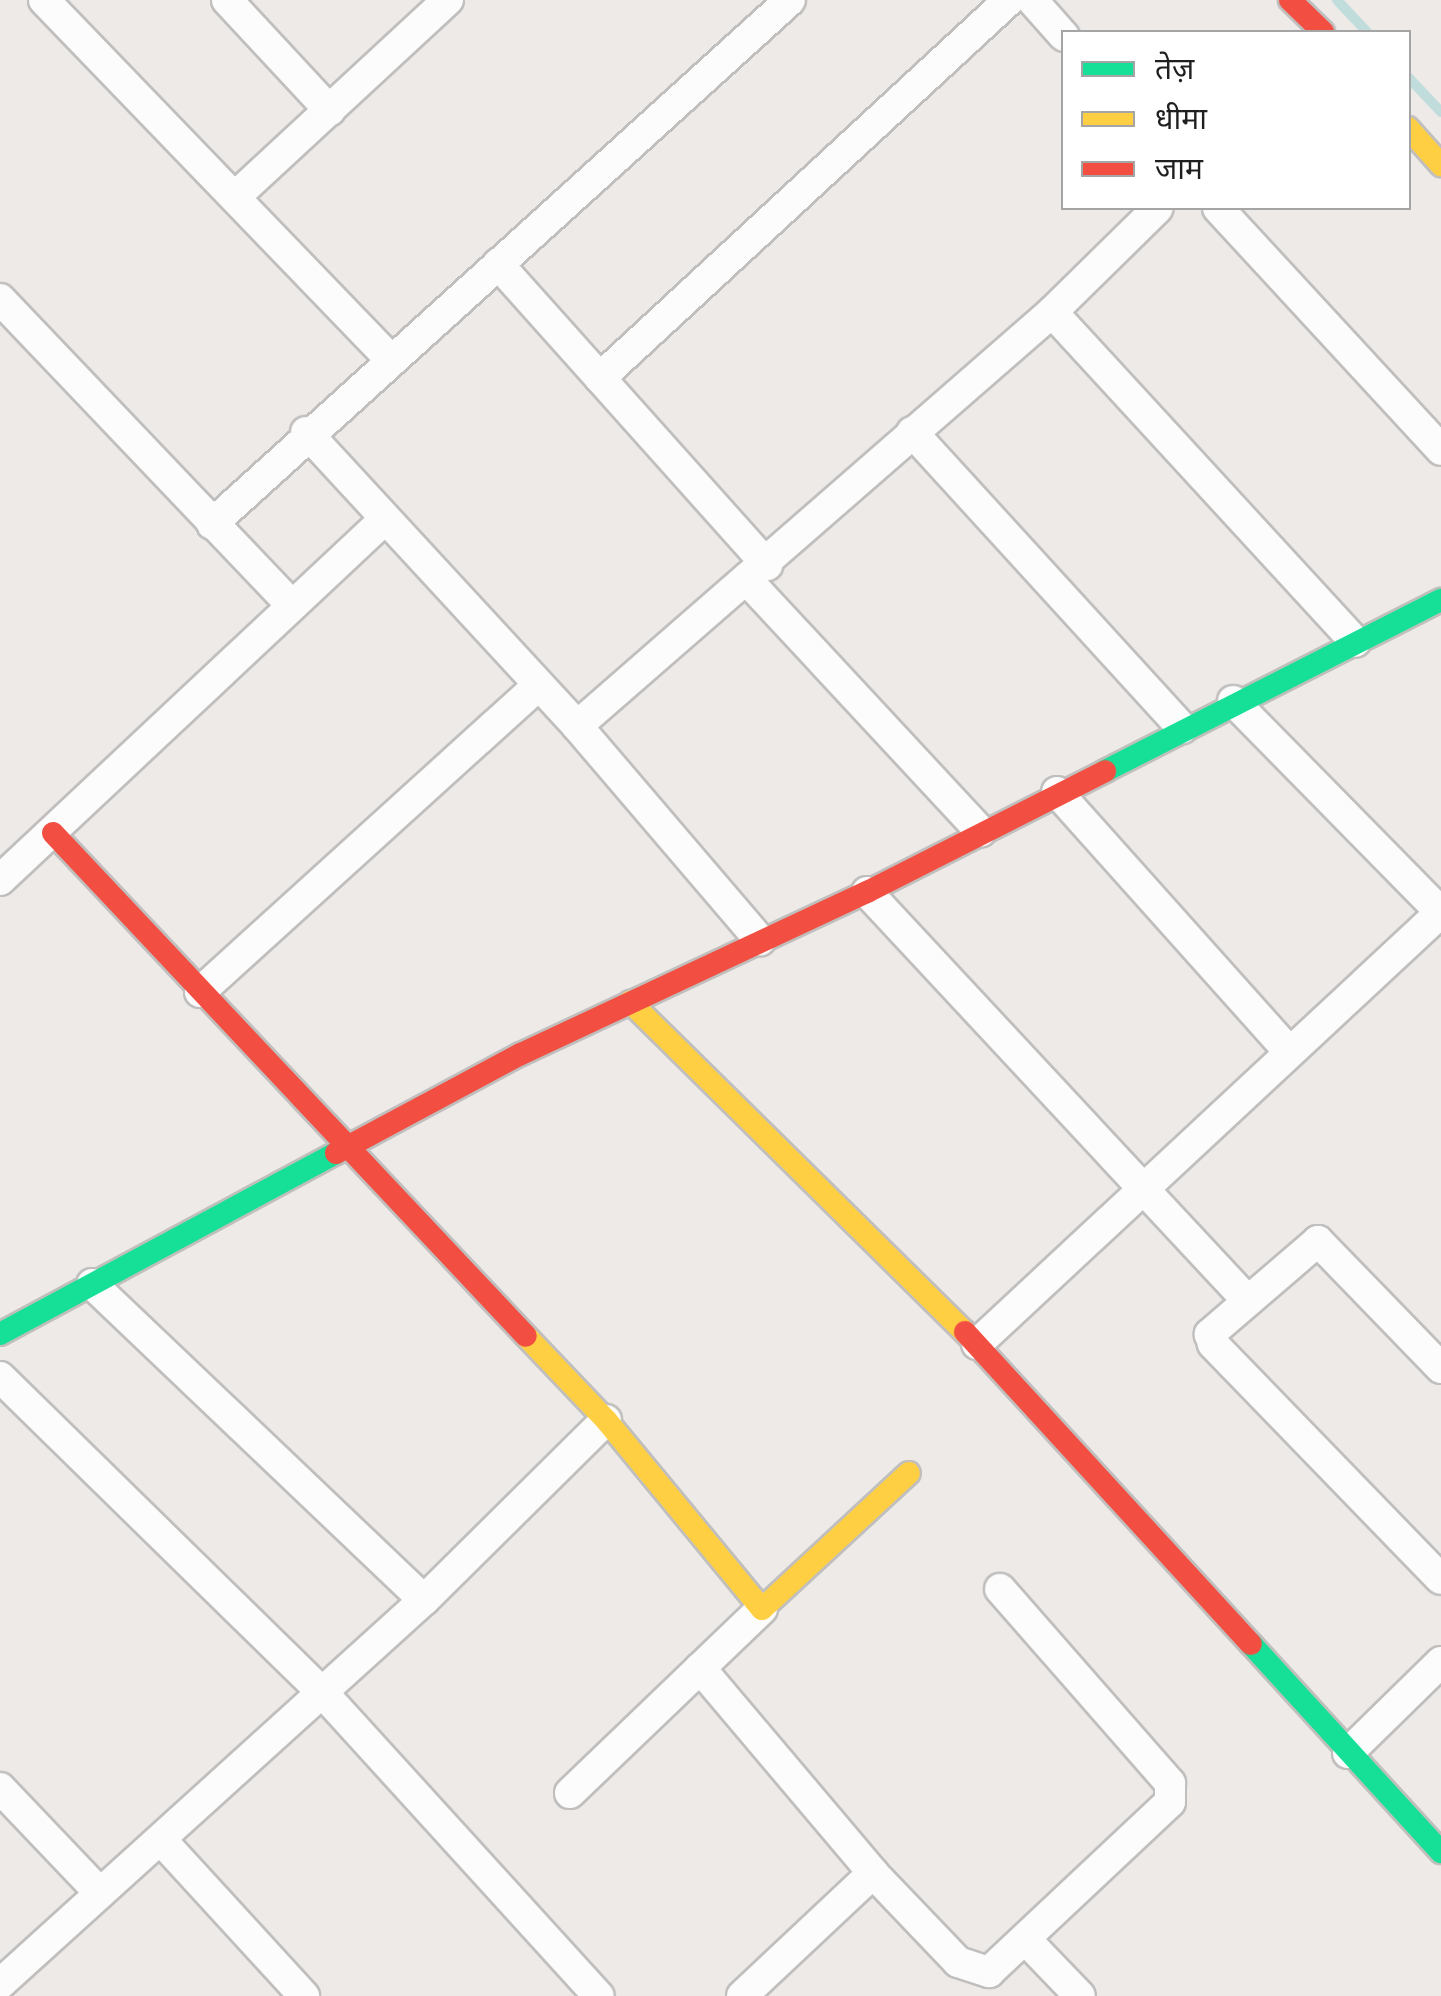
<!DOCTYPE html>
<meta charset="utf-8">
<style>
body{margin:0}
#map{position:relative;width:1441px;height:1996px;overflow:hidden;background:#edeae8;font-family:"IBM Plex Sans","Noto Sans Devanagari",sans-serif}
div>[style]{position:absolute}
.stream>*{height:10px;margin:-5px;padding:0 5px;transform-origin:5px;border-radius:5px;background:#c0dddc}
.roads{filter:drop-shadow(2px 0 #c0bfbe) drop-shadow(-2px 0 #c0bfbe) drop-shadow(0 2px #c0bfbe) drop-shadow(0 -2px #c0bfbe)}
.street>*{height:30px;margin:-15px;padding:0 15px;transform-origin:15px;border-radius:15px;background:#fcfcfc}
.fast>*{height:22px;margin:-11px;padding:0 11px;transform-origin:11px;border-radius:11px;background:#16e098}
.slow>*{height:22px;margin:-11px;padding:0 11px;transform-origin:11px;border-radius:11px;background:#ffcf43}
.jam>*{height:22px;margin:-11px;padding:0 11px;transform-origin:11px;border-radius:11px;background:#f24e42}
span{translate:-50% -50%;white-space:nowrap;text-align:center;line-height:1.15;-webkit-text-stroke:8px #fff;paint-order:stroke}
.legend{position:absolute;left:1061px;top:30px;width:350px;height:180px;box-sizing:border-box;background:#fff;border:2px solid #a5a5a5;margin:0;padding:12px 18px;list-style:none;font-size:30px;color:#1f1f1f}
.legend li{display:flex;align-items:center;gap:20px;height:50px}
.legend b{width:50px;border:2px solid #a5a5a5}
</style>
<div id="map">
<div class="stream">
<div style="left:1337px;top:0;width:44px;rotate:46.8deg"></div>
<div style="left:1408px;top:77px;width:48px;rotate:46.7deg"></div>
</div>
<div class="roads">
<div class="street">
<div style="left:44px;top:0;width:501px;rotate:46.05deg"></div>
<div style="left:227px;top:0;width:151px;rotate:47.1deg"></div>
<div style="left:1032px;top:0;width:48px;rotate:48.4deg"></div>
<div style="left:236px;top:196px;width:289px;rotate:-42.8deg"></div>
<div style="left:1218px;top:208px;width:329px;rotate:47.3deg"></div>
<div style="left:498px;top:264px;width:404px;rotate:48.2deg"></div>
<div style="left:0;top:299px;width:422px;rotate:46.4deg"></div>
<div style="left:1052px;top:312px;width:448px;rotate:47.4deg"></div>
<div style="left:600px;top:378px;width:557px;rotate:-42.74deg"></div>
<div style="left:306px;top:432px;width:400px;rotate:47.3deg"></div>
<div style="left:577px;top:726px;width:282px;rotate:49.5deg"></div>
<div style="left:912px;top:432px;width:401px;rotate:47.6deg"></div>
<div style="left:212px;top:524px;width:780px;rotate:-42.19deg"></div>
<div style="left:748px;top:581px;width:342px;rotate:47.1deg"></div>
<div style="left:1233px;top:701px;width:296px;rotate:45.5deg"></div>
<div style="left:577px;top:726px;width:630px;rotate:-41.07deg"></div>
<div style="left:1052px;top:312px;width:148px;rotate:-44.5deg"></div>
<div style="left:1057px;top:792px;width:345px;rotate:48.2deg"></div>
<div style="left:0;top:880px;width:528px;rotate:-43.16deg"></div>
<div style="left:867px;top:892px;width:556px;rotate:47.04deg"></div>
<div style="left:200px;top:992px;width:457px;rotate:-42.2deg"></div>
<div style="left:92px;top:1284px;width:458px;rotate:43.6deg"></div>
<div style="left:977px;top:1344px;width:634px;rotate:-42.95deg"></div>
<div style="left:1441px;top:1368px;width:177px;rotate:-134.1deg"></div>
<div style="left:1318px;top:1241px;width:143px;rotate:139.3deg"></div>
<div style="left:1210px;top:1334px;width:10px;rotate:73deg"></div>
<div style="left:1213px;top:1344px;width:327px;rotate:45.9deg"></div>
<div style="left:0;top:1377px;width:450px;rotate:44.4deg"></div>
<div style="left:322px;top:1692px;width:411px;rotate:47.7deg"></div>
<div style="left:700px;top:1668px;width:268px;rotate:49.8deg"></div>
<div style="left:873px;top:1873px;width:123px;rotate:46.3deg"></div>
<div style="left:958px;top:1962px;width:33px;rotate:18deg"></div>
<div style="left:989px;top:1972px;width:248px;rotate:-43.2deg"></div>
<div style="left:1170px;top:1802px;width:19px;rotate:-90deg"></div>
<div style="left:1170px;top:1783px;width:258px;rotate:-131.2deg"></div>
<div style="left:1348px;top:1753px;width:130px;rotate:-44.4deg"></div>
<div style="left:0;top:1788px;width:145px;rotate:46.4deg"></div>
<div style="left:570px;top:1793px;width:266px;rotate:-43.8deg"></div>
<div style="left:163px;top:1842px;width:209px;rotate:47.5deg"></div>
<div style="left:1027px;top:1941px;width:76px;rotate:46.1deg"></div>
<div style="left:0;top:1984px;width:572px;rotate:-42.17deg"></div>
<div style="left:424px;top:1600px;width:256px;rotate:-44.7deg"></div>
<div style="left:742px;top:1996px;width:180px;rotate:-43.2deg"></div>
</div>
<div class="fast">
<div style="left:1105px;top:771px;width:377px;rotate:-27deg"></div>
<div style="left:0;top:1334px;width:382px;rotate:-28.3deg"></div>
<div style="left:1251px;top:1644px;width:282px;rotate:47.6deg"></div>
</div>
<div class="slow">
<div style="left:1408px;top:128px;width:50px;rotate:48.3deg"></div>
<div style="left:630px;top:1002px;width:470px;rotate:44.6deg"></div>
<div style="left:526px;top:1336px;width:116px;rotate:46.4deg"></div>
<div style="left:606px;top:1420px;width:245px;rotate:50.5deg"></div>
<div style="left:762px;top:1609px;width:200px;rotate:-42.8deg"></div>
</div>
<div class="jam">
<div style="left:1290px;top:0;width:46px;rotate:44.1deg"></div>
<div style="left:53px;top:833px;width:690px;rotate:46.76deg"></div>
<div style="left:336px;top:1153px;width:210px;rotate:-28.2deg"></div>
<div style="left:521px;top:1054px;width:382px;rotate:-25.1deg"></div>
<div style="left:867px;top:892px;width:267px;rotate:-26.9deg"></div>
<div style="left:965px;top:1332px;width:423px;rotate:47.5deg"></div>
</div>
</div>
<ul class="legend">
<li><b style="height:12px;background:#16e098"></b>तेज़</li>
<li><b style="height:12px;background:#ffcf43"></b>धीमा</li>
<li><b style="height:12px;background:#f24e42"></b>जाम</li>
</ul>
</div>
